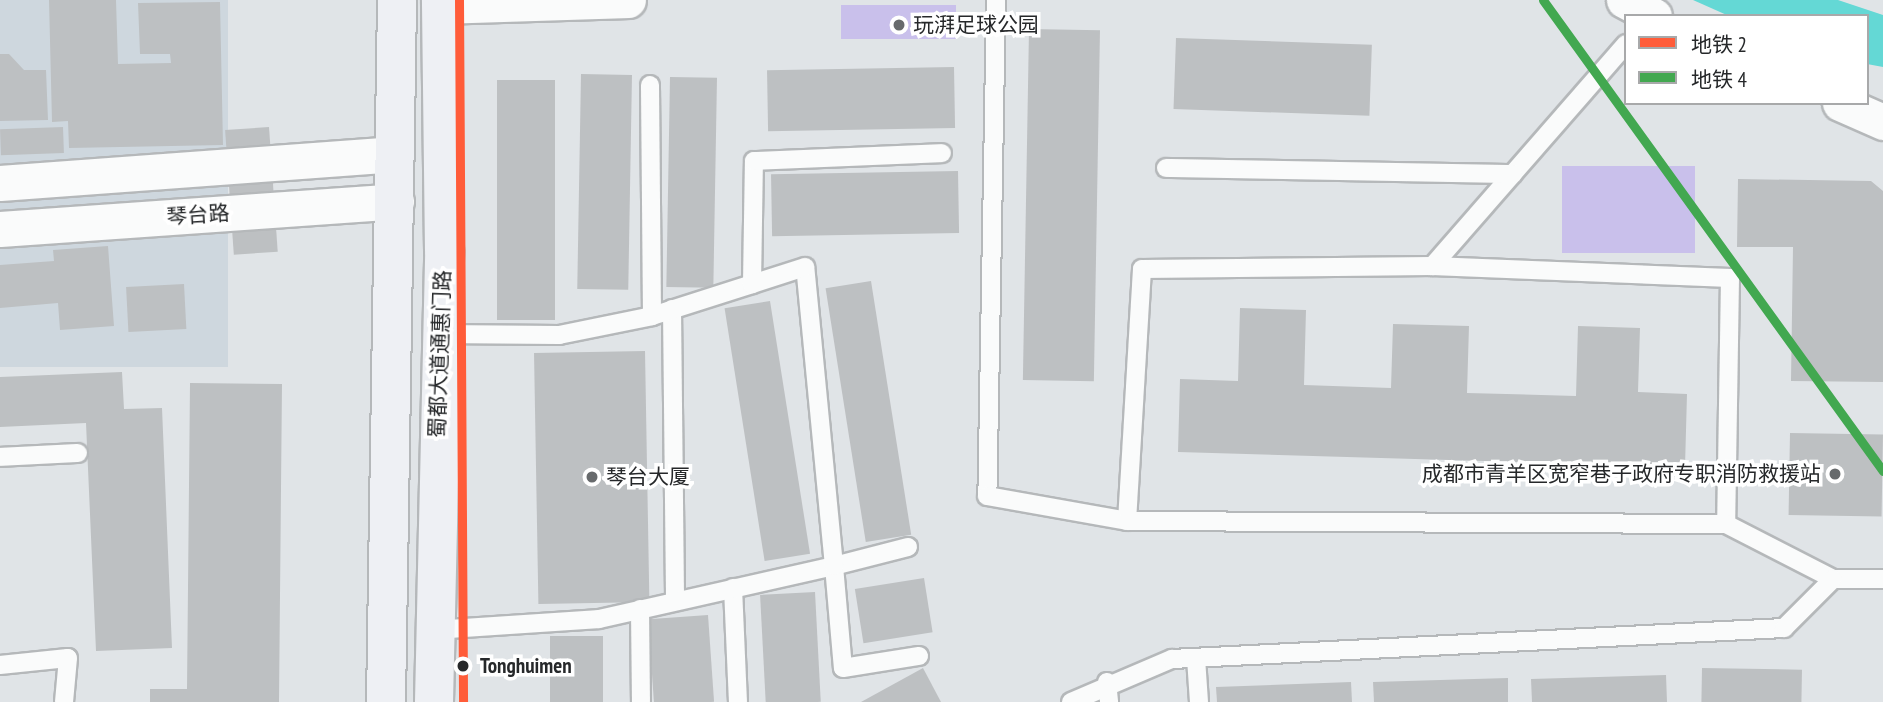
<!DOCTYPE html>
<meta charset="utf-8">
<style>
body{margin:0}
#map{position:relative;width:1883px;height:702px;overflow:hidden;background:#e0e4e7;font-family:"PT Sans Narrow","Noto Sans SC",sans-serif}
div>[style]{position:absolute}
.built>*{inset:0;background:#ced7de;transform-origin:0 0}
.green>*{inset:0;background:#c9c0eb;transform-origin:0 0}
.water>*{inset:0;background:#64d8d5}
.building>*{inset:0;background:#bdc0c2;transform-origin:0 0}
.roads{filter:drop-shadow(2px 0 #b5b8ba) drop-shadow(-2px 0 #b5b8ba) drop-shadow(0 2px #b5b8ba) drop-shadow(0 -2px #b5b8ba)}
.service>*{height:18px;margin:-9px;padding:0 9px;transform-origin:9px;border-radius:9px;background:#fafbfb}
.minor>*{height:35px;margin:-17.5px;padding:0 17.5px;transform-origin:17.5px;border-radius:17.5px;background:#fafbfb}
.primary>*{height:38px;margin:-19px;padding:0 19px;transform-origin:19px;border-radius:19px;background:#eef0f4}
.metro-1>*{height:9px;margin:-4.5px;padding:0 4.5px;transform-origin:4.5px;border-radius:4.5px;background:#ff5c39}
.metro-2>*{height:9px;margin:-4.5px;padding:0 4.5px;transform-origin:4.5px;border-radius:4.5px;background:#42a850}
.dots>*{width:19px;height:19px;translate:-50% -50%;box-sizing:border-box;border:4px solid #fff;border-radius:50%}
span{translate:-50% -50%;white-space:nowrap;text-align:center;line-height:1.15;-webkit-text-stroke:7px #fff;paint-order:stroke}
.poi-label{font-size:21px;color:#26282a}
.left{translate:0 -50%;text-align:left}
.right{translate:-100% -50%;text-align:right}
.street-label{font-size:21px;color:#26282a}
.stop-label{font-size:21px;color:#26282a;font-weight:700}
.legend{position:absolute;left:1624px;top:14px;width:245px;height:91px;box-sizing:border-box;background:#fff;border:2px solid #a8a9aa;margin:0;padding:9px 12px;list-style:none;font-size:21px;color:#26282a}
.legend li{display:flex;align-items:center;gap:14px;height:35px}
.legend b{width:35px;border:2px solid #a8a9aa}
</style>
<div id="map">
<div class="built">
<div style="left:0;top:0;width:228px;height:367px"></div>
</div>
<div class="green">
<div style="left:956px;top:5px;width:34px;height:115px;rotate:90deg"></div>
<div style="left:1562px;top:166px;width:133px;height:87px"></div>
</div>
<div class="water">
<div style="clip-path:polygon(1693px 0,1838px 0,1883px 15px,1883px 67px,1867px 64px,1867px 16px,1729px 16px)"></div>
</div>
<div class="building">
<div style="clip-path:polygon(49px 0,116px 0,118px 64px,171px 63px,170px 54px,140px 54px,138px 3px,220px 2px,223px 145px,69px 148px,68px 121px,52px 122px)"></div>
<div style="left:1029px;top:29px;width:71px;height:351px;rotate:1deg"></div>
<div style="left:1176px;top:38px;width:196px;height:71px;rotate:2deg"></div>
<div style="clip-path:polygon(0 54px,9px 54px,24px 70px,46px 70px,48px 120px,0 121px)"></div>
<div style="left:954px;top:67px;width:61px;height:187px;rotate:89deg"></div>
<div style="left:581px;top:74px;width:51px;height:215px;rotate:1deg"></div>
<div style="left:670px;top:77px;width:47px;height:210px;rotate:1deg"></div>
<div style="left:497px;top:80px;width:58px;height:240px"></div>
<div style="left:63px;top:127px;width:26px;height:63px;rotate:88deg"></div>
<div style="left:269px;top:127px;width:125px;height:44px;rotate:86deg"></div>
<div style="left:958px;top:171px;width:62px;height:187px;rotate:89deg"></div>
<div style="clip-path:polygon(1738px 179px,1871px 181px,1883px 191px,1883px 382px,1791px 381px,1793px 247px,1737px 247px)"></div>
<div style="clip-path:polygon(108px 246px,114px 326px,60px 330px,58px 303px,0 308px,0 265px,54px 261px,53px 250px)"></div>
<div style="left:871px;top:281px;width:257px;height:46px;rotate:81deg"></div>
<div style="left:184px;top:284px;width:45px;height:58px;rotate:87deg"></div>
<div style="left:770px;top:301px;width:256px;height:46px;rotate:81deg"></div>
<div style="clip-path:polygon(1240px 308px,1306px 310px,1304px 385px,1391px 388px,1393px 324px,1469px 326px,1467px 393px,1576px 396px,1578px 326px,1640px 328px,1638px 392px,1687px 394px,1685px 467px,1178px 452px,1180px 379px,1238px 381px)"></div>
<div style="left:645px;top:351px;width:251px;height:111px;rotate:89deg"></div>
<div style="clip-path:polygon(122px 372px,124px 409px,162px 408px,172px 648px,96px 651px,86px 423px,0 427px,0 377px)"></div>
<div style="clip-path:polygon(190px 383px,282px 384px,279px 702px,150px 702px,150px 689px,187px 689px)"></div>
<div style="left:1790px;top:433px;width:93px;height:82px;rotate:1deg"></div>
<div style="left:924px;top:578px;width:55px;height:70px;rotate:81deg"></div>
<div style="left:815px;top:592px;width:110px;height:55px;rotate:87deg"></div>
<div style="left:708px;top:615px;width:87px;height:60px;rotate:86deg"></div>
<div style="left:550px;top:636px;width:53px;height:66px"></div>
<div style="clip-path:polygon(923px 668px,941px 702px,861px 702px)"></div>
<div style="left:1702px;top:668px;width:100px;height:34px;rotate:1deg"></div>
<div style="clip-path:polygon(1666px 675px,1667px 702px,1532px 702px,1531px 679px)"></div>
<div style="clip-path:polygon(1508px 678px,1508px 702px,1374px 702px,1373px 682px)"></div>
<div style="clip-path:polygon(1351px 682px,1352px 702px,1217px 702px,1216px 687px)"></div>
</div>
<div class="roads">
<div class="service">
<div style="left:996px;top:0;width:496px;rotate:91deg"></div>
<div style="left:987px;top:496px;width:142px;rotate:10.1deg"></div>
<div style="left:1626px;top:44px;width:295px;rotate:131.1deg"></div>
<div style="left:1432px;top:266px;width:298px;rotate:2.3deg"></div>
<div style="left:1730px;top:278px;width:246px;rotate:90.9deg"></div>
<div style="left:1166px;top:168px;width:347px;rotate:1deg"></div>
<div style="left:1432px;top:266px;width:290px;rotate:179.4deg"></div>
<div style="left:1142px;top:269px;width:252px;rotate:93.4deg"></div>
<div style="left:1127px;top:521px;width:599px;rotate:0.29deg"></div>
<div style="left:1726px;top:524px;width:120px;rotate:27.2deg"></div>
<div style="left:1833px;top:579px;width:50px"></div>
<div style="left:672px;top:309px;width:292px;rotate:89.4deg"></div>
<div style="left:652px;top:316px;width:105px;rotate:-17.7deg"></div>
<div style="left:752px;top:284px;width:123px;rotate:-89.1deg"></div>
<div style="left:754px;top:161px;width:188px;rotate:-2.4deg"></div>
<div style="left:438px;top:334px;width:121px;rotate:0.5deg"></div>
<div style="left:559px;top:335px;width:95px;rotate:-11.5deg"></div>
<div style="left:652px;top:316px;width:231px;rotate:-90.5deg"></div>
<div style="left:0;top:457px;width:78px;rotate:-2.9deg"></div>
<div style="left:908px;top:547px;width:76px;rotate:165.6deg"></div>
<div style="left:834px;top:566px;width:102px;rotate:85deg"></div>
<div style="left:843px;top:668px;width:77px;rotate:-9deg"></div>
<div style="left:733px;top:588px;width:114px;rotate:87.5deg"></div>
<div style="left:640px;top:609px;width:93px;rotate:89.4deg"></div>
<div style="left:435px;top:630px;width:164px;rotate:-3.8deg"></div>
<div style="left:599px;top:619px;width:241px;rotate:-12.7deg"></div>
<div style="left:834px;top:566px;width:300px;rotate:-95.5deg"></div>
<div style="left:805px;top:267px;width:56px;rotate:162.2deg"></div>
<div style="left:1196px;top:658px;width:44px;rotate:86.1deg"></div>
<div style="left:0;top:665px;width:68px;rotate:-5.9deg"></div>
<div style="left:68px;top:658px;width:44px;rotate:95.2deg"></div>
<div style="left:1107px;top:682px;width:20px;rotate:84deg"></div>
<div style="left:1071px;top:702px;width:110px;rotate:-23.1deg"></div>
<div style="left:1172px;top:659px;width:613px;rotate:-2.9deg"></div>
<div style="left:1784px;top:628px;width:69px;rotate:-45deg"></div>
</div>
<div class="minor">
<div style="left:1624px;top:0;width:34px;rotate:28deg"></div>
<div style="left:441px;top:6px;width:187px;rotate:-1.8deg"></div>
<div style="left:1840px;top:103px;width:47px;rotate:23.8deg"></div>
<div style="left:0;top:183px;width:397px;rotate:-4.2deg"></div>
<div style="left:0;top:229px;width:397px;rotate:-4deg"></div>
</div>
<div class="primary">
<div style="left:386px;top:702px;width:702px;rotate:-89.1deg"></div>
<div style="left:434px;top:702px;width:452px;rotate:-88.7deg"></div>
<div style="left:444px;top:250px;width:250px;rotate:-90.7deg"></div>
</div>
</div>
<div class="metro-1">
<div style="left:459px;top:0;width:702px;rotate:89.67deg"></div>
</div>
<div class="metro-2">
<div style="left:1543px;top:0;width:581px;rotate:54.18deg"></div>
</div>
<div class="dots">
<div style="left:899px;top:25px;background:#676a6c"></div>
<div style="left:1835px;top:474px;background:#676a6c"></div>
<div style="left:592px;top:477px;background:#676a6c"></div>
<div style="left:463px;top:666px;background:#26282a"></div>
</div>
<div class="poi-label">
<span class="left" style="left:913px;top:25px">玩湃足球公园</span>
<span class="right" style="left:1821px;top:474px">成都市青羊区宽窄巷子政府专职消防救援站</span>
<span class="left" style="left:606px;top:477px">琴台大厦</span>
</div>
<div class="street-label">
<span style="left:198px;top:215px;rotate:-4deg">琴台路</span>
<span style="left:440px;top:354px;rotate:-88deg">蜀都大道通惠门路</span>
</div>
<div class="stop-label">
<span class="left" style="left:480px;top:666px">Tonghuimen</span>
</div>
<ul class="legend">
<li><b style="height:9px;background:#ff5c39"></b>地铁 2</li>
<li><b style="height:9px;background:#42a850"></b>地铁 4</li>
</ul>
</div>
